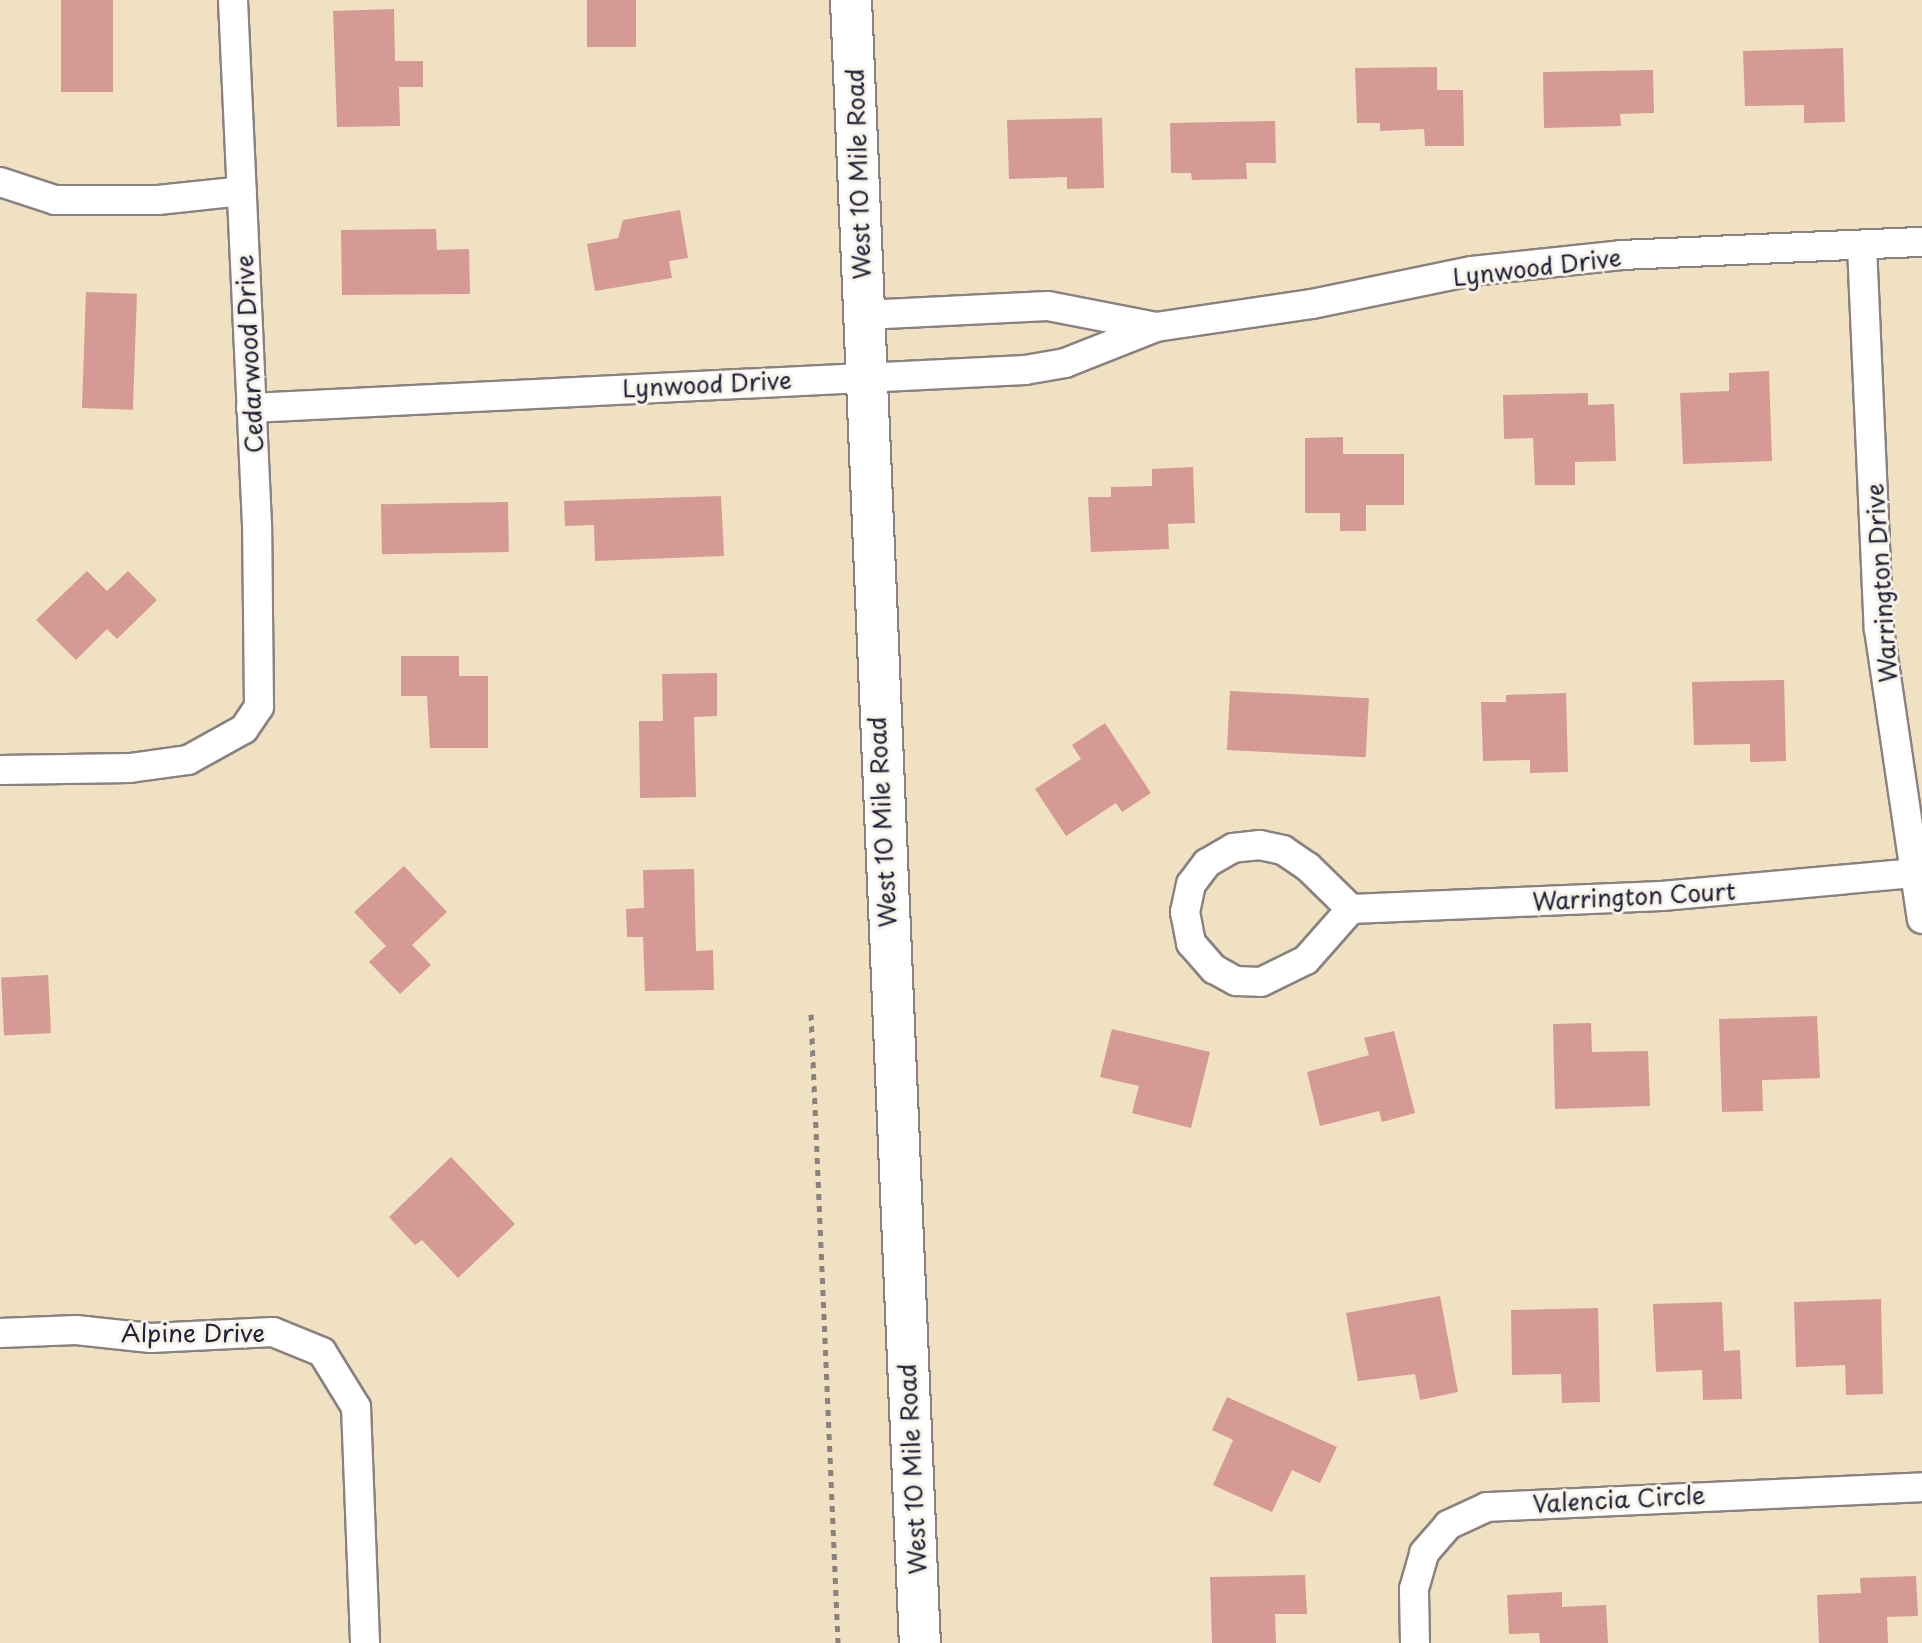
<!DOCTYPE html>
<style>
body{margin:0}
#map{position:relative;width:1922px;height:1643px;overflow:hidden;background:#f0e1c3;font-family:"Playpen Sans",sans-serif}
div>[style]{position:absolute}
.building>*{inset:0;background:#d59a94;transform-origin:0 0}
.path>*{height:5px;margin-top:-2.5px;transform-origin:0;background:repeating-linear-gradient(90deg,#89827f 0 6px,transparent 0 12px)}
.roads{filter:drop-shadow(2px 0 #89827f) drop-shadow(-2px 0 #89827f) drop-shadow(0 2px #89827f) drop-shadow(0 -2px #89827f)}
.minor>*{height:28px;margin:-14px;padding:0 14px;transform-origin:14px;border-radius:14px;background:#fff}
.secondary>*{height:40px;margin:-20px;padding:0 20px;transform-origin:20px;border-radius:20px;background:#fff}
span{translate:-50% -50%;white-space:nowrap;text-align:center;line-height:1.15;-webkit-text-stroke:6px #f7f3e8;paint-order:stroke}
.street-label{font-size:24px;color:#22223b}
</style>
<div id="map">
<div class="building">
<div style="left:61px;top:0;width:52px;height:92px"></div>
<div style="left:587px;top:0;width:49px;height:47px"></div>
<div style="clip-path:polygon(394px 9px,395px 61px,423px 61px,423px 87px,399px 87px,400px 126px,337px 127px,333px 11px)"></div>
<div style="clip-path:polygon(1843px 48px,1845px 122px,1804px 123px,1804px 105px,1745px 106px,1743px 51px)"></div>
<div style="clip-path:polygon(1437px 67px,1437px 90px,1463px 90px,1464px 146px,1425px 146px,1424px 129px,1380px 131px,1380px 123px,1357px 123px,1355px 68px)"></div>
<div style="clip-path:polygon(1653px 70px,1654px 113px,1620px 114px,1621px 126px,1544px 128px,1543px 72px)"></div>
<div style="clip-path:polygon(1102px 118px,1104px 188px,1067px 189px,1067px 177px,1009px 179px,1007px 120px)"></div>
<div style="clip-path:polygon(1275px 121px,1276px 163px,1246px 163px,1247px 179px,1192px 180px,1191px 173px,1171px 173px,1170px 123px)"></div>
<div style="clip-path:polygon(680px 210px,688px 258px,669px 261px,672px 278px,595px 291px,587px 244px,618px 238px,623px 220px)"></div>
<div style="clip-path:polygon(436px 229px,437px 250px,469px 249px,470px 294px,342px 295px,341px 230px)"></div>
<div style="left:86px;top:292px;width:51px;height:116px;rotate:2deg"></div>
<div style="clip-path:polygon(1769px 371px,1772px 461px,1683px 464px,1680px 393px,1729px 391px,1729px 373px)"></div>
<div style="clip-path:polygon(1588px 393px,1588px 405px,1614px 404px,1616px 461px,1575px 462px,1575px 485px,1535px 485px,1533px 438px,1504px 439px,1503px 395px)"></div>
<div style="clip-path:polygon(1343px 437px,1343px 454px,1404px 454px,1404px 505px,1366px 505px,1366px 531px,1340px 531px,1340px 513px,1305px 513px,1305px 438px)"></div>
<div style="clip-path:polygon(1193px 467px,1195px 523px,1168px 524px,1169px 549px,1091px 552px,1088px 497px,1111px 497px,1111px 487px,1152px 486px,1152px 469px)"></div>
<div style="clip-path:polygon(721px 496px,724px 556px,595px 561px,594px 525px,565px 526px,564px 501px)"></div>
<div style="left:508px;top:502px;width:50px;height:127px;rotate:89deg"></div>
<div style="clip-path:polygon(87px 571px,107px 591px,128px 571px,157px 600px,117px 639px,107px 629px,76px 660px,36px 620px)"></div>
<div style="clip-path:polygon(401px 656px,459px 656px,459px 676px,488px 676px,488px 748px,430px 748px,427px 696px,401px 696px)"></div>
<div style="clip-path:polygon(717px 673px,717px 716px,694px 717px,696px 797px,640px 798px,639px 721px,663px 721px,662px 674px)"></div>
<div style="clip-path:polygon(1784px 680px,1786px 761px,1750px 762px,1750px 744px,1694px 745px,1692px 682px)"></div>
<div style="left:1230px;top:691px;width:139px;height:59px;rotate:3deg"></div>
<div style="clip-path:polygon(1566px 693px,1568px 772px,1530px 773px,1530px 760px,1483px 761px,1481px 702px,1506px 702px,1506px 695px)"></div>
<div style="clip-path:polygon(1105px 723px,1151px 793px,1122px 812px,1116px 803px,1066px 836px,1035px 789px,1081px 759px,1072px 745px)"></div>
<div style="clip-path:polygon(404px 866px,447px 912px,412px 945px,431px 965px,400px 994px,369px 962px,386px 946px,354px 912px)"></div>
<div style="clip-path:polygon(694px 869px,696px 951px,713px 950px,714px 990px,645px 991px,643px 937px,627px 937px,626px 909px,644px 908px,643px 870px)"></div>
<div style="left:48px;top:975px;width:58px;height:47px;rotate:87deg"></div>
<div style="clip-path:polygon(1817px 1016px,1820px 1078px,1762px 1080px,1763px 1111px,1722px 1112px,1719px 1019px)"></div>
<div style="clip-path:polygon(1591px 1023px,1592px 1052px,1648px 1051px,1650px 1106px,1555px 1109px,1553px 1024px)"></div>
<div style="clip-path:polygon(1112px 1029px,1210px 1052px,1191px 1128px,1132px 1113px,1139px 1086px,1100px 1077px)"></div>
<div style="clip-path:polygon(1394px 1031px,1415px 1113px,1382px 1122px,1379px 1111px,1320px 1126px,1307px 1072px,1369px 1055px,1364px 1038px)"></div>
<div style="clip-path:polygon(451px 1157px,515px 1224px,458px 1278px,422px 1240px,415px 1245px,389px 1217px)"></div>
<div style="clip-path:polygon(1440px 1296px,1458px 1392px,1420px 1400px,1415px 1374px,1358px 1381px,1346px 1313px)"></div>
<div style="clip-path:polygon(1881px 1299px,1883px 1394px,1846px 1395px,1845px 1365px,1796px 1367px,1794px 1302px)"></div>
<div style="clip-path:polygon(1722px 1302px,1724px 1351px,1740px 1350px,1742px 1399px,1703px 1400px,1702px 1370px,1656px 1372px,1653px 1304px)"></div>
<div style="clip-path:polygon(1598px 1308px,1600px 1402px,1562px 1403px,1561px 1374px,1512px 1375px,1511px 1310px)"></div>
<div style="clip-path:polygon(1227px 1397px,1337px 1447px,1320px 1483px,1292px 1470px,1272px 1512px,1213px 1485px,1233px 1440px,1212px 1430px)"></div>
<div style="clip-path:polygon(1305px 1575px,1307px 1614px,1275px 1614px,1276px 1643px,1212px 1643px,1210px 1577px)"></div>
<div style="clip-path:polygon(1916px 1576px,1918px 1616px,1887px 1617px,1888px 1643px,1819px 1643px,1817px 1595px,1861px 1593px,1860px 1578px)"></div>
<div style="clip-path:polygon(1562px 1592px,1562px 1607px,1606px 1605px,1608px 1643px,1540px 1643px,1539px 1633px,1509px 1634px,1507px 1595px)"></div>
</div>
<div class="path">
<div style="left:811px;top:1014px;width:630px;rotate:87.54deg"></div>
</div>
<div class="roads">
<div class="minor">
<div style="left:0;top:182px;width:58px;rotate:18.1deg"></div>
<div style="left:55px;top:200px;width:103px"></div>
<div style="left:158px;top:200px;width:84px;rotate:-6.1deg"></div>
<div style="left:1862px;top:246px;width:383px;rotate:87.5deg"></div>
<div style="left:1879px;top:629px;width:293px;rotate:81.6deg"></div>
<div style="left:864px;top:315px;width:184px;rotate:-2.8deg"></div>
<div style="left:1048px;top:306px;width:110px;rotate:11deg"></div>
<div style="left:251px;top:408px;width:775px;rotate:-2.81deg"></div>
<div style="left:1025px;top:370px;width:41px;rotate:-9.9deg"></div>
<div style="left:1065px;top:363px;width:98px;rotate:-21.6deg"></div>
<div style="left:1156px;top:327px;width:158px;rotate:-8.4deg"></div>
<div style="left:1312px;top:304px;width:163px;rotate:-11.7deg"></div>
<div style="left:1472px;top:271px;width:150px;rotate:-6.1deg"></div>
<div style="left:1621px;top:255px;width:301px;rotate:-2.5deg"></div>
<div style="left:0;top:770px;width:130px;rotate:-0.9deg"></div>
<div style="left:130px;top:768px;width:59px;rotate:-7.9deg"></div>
<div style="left:188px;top:760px;width:64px;rotate:-29deg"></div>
<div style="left:244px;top:729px;width:27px;rotate:-56deg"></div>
<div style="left:259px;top:707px;width:182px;rotate:-90.6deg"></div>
<div style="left:257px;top:525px;width:526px;rotate:-92.62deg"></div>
<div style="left:1351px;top:909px;width:60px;rotate:-135.7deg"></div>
<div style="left:1308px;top:867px;width:30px;rotate:-146deg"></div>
<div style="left:1283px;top:850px;width:24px;rotate:-168deg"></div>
<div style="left:1260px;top:845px;width:27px;rotate:174deg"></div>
<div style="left:1233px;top:848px;width:30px;rotate:150deg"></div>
<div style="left:1207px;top:863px;width:26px;rotate:127deg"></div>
<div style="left:1191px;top:884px;width:29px;rotate:102deg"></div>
<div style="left:1185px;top:912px;width:32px;rotate:79deg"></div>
<div style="left:1191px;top:943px;width:35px;rotate:49deg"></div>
<div style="left:1214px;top:969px;width:25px;rotate:29deg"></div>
<div style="left:1236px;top:981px;width:25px;rotate:2deg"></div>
<div style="left:1261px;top:982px;width:50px;rotate:-26.1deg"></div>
<div style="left:1306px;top:960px;width:68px;rotate:-48.6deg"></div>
<div style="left:1351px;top:909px;width:311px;rotate:-2.4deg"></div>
<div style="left:1662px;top:896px;width:255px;rotate:-5.2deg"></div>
<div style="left:0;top:1333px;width:76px;rotate:-2.3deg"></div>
<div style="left:76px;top:1330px;width:75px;rotate:6.1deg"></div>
<div style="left:151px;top:1338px;width:122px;rotate:-2.8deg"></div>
<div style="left:273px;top:1332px;width:53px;rotate:22.2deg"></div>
<div style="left:322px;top:1352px;width:65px;rotate:58.3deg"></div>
<div style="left:356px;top:1407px;width:236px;rotate:87.8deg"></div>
<div style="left:1415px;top:1643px;width:54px;rotate:-91.1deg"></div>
<div style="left:1414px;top:1589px;width:37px;rotate:-74deg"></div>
<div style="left:1424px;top:1553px;width:37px;rotate:-49deg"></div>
<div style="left:1448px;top:1525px;width:43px;rotate:-24.8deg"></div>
<div style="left:1487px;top:1507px;width:435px;rotate:-2.6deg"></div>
</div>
<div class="secondary">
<div style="left:851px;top:0;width:1644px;rotate:87.6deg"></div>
</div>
</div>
<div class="street-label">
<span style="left:858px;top:174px;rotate:-92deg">West 10 Mile Road</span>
<span style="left:1537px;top:267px;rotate:-7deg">Lynwood Drive</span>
<span style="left:249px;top:354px;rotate:-93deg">Cedarwood Drive</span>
<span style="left:707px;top:384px;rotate:-3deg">Lynwood Drive</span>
<span style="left:1881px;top:583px;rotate:-94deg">Warrington Drive</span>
<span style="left:882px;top:822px;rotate:-93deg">West 10 Mile Road</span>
<span style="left:1634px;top:896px;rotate:-3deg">Warrington Court</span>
<span style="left:193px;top:1333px">Alpine Drive</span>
<span style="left:912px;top:1469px;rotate:-93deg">West 10 Mile Road</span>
<span style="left:1619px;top:1499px;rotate:-3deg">Valencia Circle</span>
</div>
</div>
